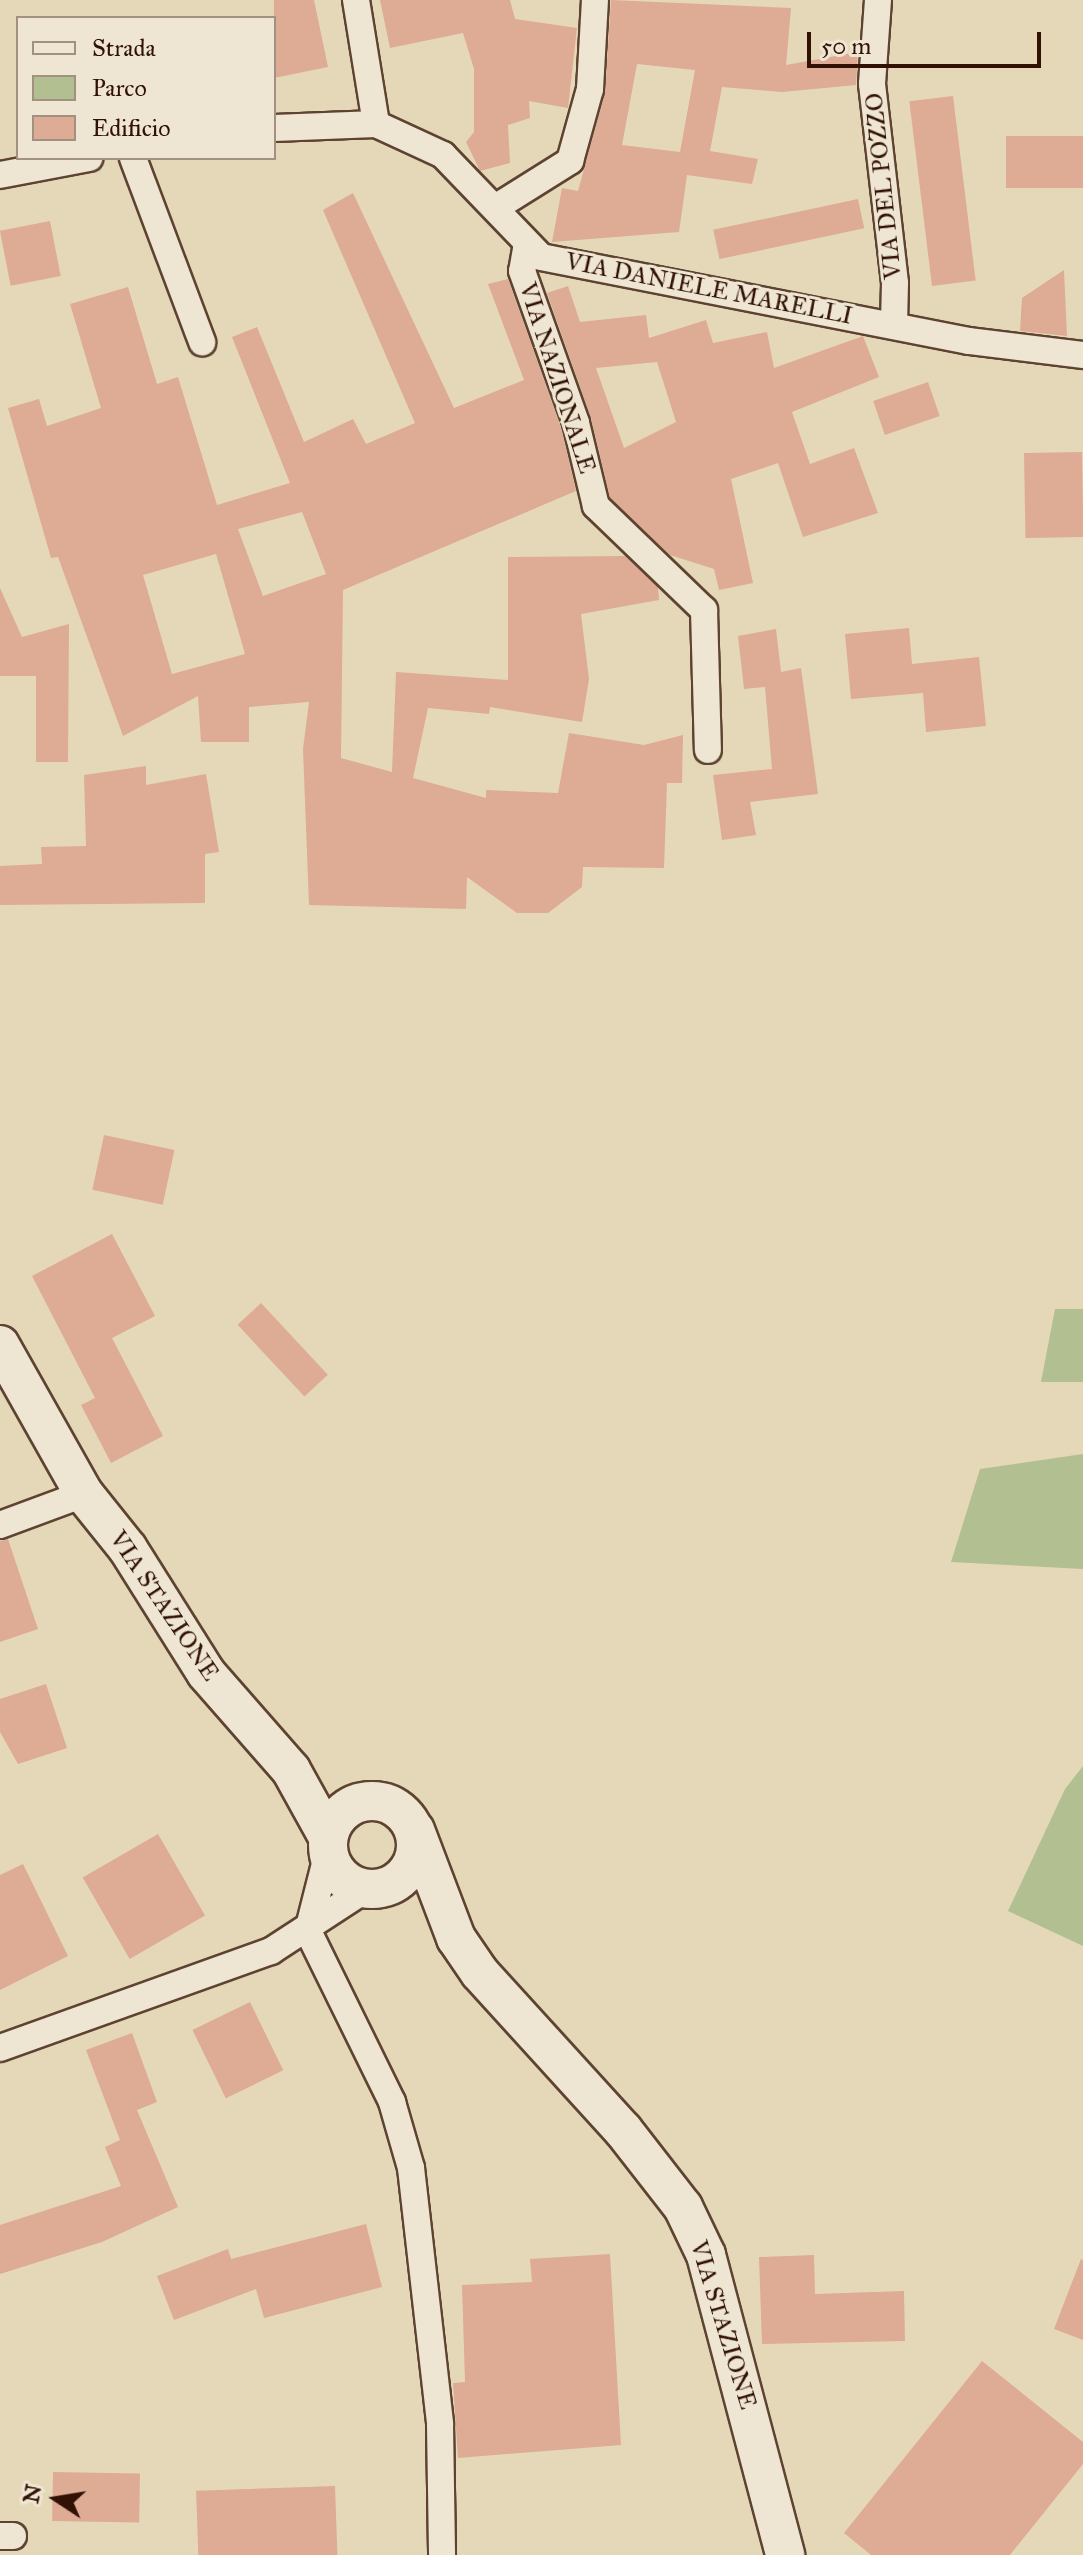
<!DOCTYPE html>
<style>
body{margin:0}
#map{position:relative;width:1083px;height:2555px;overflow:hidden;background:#e5d8b9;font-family:"IM FELL Great Primer",serif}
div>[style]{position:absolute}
.green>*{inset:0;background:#b2bf91}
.building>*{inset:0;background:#deab94;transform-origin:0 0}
.roads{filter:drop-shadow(2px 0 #5e4331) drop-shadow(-2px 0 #5e4331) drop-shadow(0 2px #5e4331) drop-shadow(0 -2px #5e4331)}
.street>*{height:26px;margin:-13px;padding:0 13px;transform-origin:13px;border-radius:13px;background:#eee6d2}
.secondary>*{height:38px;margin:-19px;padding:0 19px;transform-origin:19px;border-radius:19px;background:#eee6d2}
.secondary>.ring{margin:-19px;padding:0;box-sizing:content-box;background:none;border:38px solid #eee6d2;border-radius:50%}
span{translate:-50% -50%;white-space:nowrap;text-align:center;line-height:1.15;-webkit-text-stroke:6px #eee6d2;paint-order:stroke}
.street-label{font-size:24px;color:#311104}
.legend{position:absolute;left:16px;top:16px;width:260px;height:144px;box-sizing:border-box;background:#eee6d2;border:2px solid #a29180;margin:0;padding:10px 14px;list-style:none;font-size:24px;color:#311104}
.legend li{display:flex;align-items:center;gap:16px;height:40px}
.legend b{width:40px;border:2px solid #a29180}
.north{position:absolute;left:16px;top:2459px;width:80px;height:80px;-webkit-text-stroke:6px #eee6d2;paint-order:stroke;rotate:282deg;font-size:22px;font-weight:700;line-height:32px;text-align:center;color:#311104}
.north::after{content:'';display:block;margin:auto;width:28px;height:36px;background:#311104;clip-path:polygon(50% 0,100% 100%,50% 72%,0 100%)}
.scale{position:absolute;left:807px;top:32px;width:234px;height:36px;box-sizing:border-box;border:4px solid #311104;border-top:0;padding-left:10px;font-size:24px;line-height:28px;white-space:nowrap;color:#311104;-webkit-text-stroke:6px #eee6d2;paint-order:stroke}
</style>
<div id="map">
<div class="green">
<div style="clip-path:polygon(1055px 1309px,1083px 1309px,1083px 1382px,1041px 1382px)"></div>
<div style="clip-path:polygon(1083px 1454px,1083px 1569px,951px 1562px,980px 1469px)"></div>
<div style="clip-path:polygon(1083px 1766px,1083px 1946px,1008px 1911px,1065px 1789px)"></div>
</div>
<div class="building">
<div style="clip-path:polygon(274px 0,314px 0,328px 67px,274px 78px)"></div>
<div style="clip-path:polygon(380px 0,510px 0,515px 19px,577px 28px,568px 108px,529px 101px,530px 118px,508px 125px,510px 163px,480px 171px,466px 142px,474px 132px,474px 69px,463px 33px,390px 48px)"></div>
<div style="clip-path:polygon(evenodd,611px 0,791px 8px,786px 65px,858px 52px,856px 85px,782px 92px,722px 87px,710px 151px,758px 159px,752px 184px,687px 175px,679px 232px,552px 242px,562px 188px,578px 191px,605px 93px,611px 0,637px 64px,695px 70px,680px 152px,622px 145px,637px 64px)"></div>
<div style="left:953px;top:96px;width:186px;height:44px;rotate:83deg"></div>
<div style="left:1083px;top:136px;width:52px;height:77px;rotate:90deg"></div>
<div style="clip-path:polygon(evenodd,353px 193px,454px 408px,524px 380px,488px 284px,508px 279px,561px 428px,576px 491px,343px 590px,341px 758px,392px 772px,396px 672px,508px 680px,508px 557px,625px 556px,658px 587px,659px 600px,581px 614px,589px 679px,582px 722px,490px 707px,489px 714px,428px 708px,413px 778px,486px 798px,486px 790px,558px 793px,569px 733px,644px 745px,683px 735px,682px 783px,667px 783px,664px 868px,583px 867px,582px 887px,548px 913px,517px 913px,467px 877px,466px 909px,309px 905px,303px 749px,309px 702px,249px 707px,249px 742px,201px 742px,198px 696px,123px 736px,58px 557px,51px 558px,8px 408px,39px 399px,47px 426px,101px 408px,70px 304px,128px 287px,157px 384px,178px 377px,217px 505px,290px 483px,232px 337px,257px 327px,304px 442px,353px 419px,366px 444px,415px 423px,323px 210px,353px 193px,302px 512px,326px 574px,263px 596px,238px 529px,302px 512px,353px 193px,216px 554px,245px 654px,172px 674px,143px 575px,216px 554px)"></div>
<div style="left:858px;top:199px;width:30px;height:148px;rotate:78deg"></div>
<div style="left:50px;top:221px;width:56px;height:51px;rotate:79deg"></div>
<div style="clip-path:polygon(1064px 270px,1067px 336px,1020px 331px,1022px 298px)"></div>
<div style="clip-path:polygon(evenodd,568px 286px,580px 322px,646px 315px,649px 338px,706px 320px,713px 343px,767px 332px,774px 368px,863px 336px,879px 377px,792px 412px,810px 464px,854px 448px,878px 513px,803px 537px,778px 463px,731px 479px,753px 583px,719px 590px,714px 569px,670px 555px,610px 498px,591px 418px,547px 293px,568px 286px,657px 362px,676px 422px,624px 448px,596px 368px,657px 362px)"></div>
<div style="left:928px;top:382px;width:36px;height:58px;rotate:71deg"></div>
<div style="left:1082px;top:452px;width:85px;height:58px;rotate:89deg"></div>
<div style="clip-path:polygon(0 588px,22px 637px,69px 624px,68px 762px,36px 762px,36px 676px,0 676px)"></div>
<div style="clip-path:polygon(909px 628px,912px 664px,979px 657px,986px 726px,926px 732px,923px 693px,851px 699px,845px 634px)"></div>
<div style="clip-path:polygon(776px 629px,781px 672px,801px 668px,818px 794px,750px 802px,756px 835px,722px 840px,713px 775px,772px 769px,765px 687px,744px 689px,738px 636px)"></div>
<div style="clip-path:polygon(146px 766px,146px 785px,206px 774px,219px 852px,205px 854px,205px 903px,0 905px,0 866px,42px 864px,41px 847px,86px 846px,84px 775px)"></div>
<div style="left:104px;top:1135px;width:72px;height:56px;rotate:12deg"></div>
<div style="clip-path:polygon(112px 1234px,155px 1316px,112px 1338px,163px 1436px,111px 1463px,81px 1405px,95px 1398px,32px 1276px)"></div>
<div style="left:261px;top:1303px;width:98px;height:32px;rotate:47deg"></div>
<div style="clip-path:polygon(8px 1539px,38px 1629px,0 1642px,0 1541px)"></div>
<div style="clip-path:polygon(46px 1684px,67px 1748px,18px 1764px,0 1732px,0 1699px)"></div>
<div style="left:158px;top:1834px;width:94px;height:87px;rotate:60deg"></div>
<div style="clip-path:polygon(23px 1864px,68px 1956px,0 1990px,0 1875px)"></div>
<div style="left:250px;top:2002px;width:76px;height:64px;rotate:64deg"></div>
<div style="clip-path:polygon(132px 2033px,157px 2102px,137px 2110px,178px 2207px,102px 2242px,0 2274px,0 2225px,121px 2186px,105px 2147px,120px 2140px,86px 2050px)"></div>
<div style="clip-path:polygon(366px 2224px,382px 2287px,264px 2318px,256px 2289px,174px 2320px,157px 2276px,228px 2249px,231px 2259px)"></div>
<div style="clip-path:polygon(610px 2254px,621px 2445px,458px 2458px,453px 2383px,465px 2382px,462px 2285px,532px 2282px,530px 2259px)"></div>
<div style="clip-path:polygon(814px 2255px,815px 2294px,904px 2291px,905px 2341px,762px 2344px,759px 2257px)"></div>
<div style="clip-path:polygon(1081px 2259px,1083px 2260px,1083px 2340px,1054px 2329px)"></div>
<div style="clip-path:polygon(982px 2361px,1083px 2442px,1083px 2464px,1010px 2555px,871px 2555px,844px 2533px)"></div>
<div style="left:53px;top:2472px;width:87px;height:49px;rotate:1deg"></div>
<div style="left:335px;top:2486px;width:69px;height:139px;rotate:88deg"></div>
</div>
<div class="roads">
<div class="street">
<div style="left:356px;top:0;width:126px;rotate:80.8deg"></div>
<div style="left:878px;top:0;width:84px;rotate:94.1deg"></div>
<div style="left:872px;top:84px;width:200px;rotate:83.4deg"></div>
<div style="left:895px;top:283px;width:42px;rotate:91.4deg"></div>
<div style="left:274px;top:128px;width:102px;rotate:-2.2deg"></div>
<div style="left:376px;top:124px;width:74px;rotate:24.8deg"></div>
<div style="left:443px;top:155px;width:141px;rotate:46.1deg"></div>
<div style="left:541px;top:257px;width:436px;rotate:11.1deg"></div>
<div style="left:969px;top:341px;width:115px;rotate:7deg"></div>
<div style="left:133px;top:158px;width:197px;rotate:69.4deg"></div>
<div style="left:0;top:175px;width:91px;rotate:-10.8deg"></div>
<div style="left:495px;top:208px;width:89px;rotate:-32.1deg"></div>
<div style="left:570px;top:161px;width:75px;rotate:-74.5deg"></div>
<div style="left:590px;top:89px;width:89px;rotate:-86.8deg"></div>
<div style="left:526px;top:249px;width:22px;rotate:100deg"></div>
<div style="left:522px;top:271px;width:161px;rotate:70.4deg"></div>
<div style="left:576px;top:423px;width:85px;rotate:76.5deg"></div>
<div style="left:596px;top:506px;width:150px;rotate:43.9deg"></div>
<div style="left:704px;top:610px;width:140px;rotate:88.4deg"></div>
<div style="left:0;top:1525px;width:90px;rotate:-20.3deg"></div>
<div style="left:308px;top:1931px;width:191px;rotate:63.8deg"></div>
<div style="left:392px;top:2102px;width:69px;rotate:73.9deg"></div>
<div style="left:411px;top:2168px;width:258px;rotate:83.5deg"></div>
<div style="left:440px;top:2424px;width:131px;rotate:89.1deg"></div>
<div style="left:308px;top:1931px;width:81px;rotate:-75.8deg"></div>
<div style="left:0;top:2048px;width:288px;rotate:-19.7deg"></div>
<div style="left:271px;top:1951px;width:113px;rotate:-33.1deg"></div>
<div style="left:0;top:2536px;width:13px"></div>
</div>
<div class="secondary">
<div style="left:0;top:1345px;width:171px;rotate:60.6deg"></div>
<div style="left:84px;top:1494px;width:70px;rotate:51.3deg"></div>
<div style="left:128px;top:1549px;width:146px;rotate:57.8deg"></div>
<div style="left:206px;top:1673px;width:129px;rotate:48.8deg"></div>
<div style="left:291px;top:1770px;width:77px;rotate:61.1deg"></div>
<div class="ring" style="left:328px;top:1801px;width:50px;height:50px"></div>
<div style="left:415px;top:1830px;width:116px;rotate:69.2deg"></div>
<div style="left:456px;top:1938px;width:42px;rotate:55.6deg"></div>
<div style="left:480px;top:1973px;width:212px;rotate:47.7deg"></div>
<div style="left:623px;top:2130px;width:98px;rotate:52.1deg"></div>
<div style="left:683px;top:2207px;width:53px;rotate:64.4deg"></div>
<div style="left:706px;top:2255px;width:310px;rotate:75.2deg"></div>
</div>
</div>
<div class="street-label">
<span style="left:884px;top:186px;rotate:-96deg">VIA DEL POZZO</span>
<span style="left:709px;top:289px;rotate:11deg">VIA DANIELE MARELLI</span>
<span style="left:557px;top:378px;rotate:72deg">VIA NAZIONALE</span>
<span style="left:164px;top:1606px;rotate:56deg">VIA STAZIONE</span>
<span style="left:723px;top:2325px;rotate:73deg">VIA STAZIONE</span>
</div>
<ul class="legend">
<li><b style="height:10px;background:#eee6d2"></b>Strada</li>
<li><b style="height:22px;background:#b2bf91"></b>Parco</li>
<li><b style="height:22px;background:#deab94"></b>Edificio</li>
</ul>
<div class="north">N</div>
<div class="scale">50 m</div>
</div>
